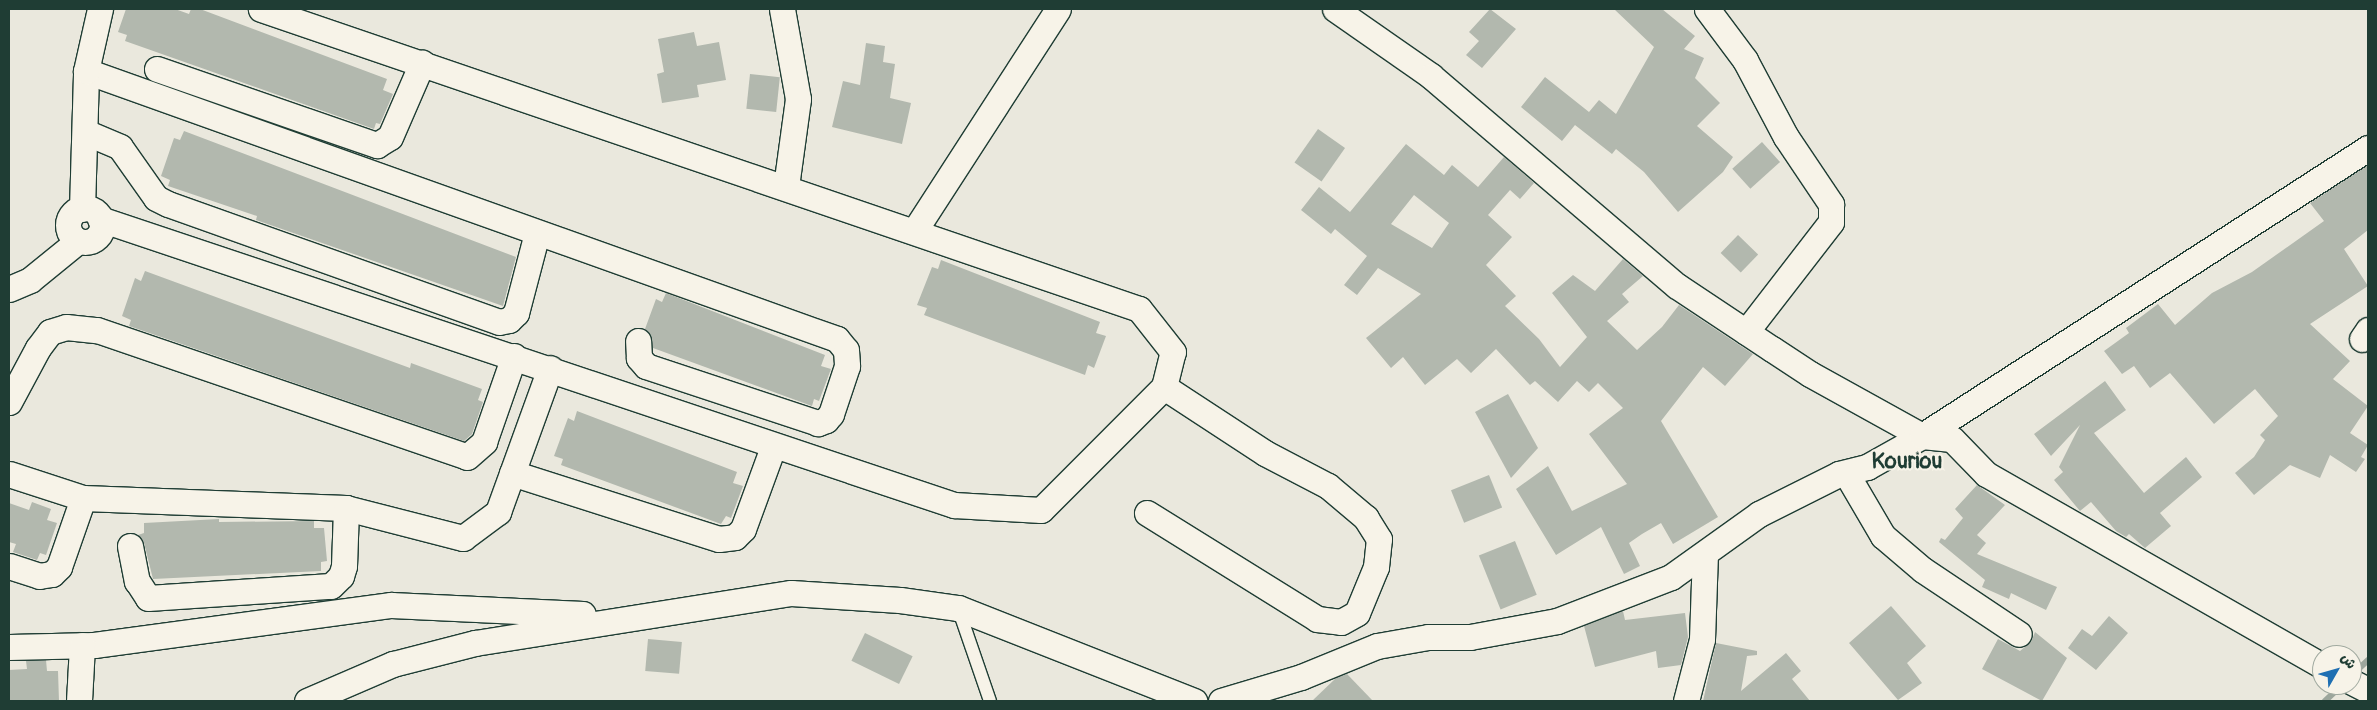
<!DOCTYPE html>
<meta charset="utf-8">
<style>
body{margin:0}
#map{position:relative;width:2377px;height:710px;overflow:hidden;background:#eae8dd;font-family:Pangolin,"Playpen Sans Arabic",sans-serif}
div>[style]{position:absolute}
.stream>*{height:6px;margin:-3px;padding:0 3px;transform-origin:3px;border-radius:3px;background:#9ca69c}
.building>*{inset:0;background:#b2b8ae;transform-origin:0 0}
.roads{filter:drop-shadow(1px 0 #1f3d34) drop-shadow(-1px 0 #1f3d34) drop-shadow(0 1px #1f3d34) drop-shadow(0 -1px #1f3d34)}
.lane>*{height:12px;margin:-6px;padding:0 6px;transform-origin:6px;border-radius:6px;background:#f7f3e8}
.street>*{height:25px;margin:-12.5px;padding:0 12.5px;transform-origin:12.5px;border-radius:12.5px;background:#f7f3e8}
.street>.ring{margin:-12.5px;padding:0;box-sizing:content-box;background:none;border:25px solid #f7f3e8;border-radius:50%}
span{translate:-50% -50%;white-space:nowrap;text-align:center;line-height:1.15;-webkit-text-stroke:4px #f7f3e8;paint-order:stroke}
.district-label{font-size:22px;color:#1f3d34;font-weight:700}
.frame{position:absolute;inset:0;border:10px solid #1f3d34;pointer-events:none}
.north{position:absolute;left:2312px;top:645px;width:50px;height:50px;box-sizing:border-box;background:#f7f3e8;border:1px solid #a1aaa0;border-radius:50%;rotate:52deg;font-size:14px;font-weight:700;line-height:20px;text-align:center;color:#1f3d34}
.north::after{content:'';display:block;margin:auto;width:18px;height:22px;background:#1f6fb2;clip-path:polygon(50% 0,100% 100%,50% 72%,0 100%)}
</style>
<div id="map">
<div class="stream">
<div style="left:2352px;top:675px;width:22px;rotate:-43deg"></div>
<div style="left:2325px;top:701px;width:23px;rotate:-43deg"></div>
</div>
<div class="building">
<div style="clip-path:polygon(126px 9px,175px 9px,189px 14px,191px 9px,200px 9px,387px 79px,383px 90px,393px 94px,380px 124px,376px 123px,374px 129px,125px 41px,127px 35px,118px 32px)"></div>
<div style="clip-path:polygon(1490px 9px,1516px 29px,1482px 68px,1466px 55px,1479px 41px,1469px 32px)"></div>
<div style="clip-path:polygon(1614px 9px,1662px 9px,1695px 36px,1684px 49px,1704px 58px,1695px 78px,1720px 103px,1697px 126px,1733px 157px,1723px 172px,1678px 212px,1644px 172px,1616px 149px,1612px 154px,1575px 125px,1562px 141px,1521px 107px,1545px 77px,1589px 112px,1599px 100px,1616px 114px,1654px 47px)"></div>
<div style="clip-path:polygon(694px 32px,697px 46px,719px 42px,726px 80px,697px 85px,699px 97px,662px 103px,657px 74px,664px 72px,658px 39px)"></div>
<div style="clip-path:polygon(866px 43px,885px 46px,883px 62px,895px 64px,890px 98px,911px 103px,902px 144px,832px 127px,843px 81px,860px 85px)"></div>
<div style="left:750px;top:74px;width:30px;height:35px;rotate:6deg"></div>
<div style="left:1318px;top:129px;width:33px;height:41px;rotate:35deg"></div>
<div style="clip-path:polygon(184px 131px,516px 257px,503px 306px,256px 220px,257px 216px,168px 186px,170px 180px,161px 176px,174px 138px,180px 140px)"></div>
<div style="left:1762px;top:142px;width:27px;height:40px;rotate:48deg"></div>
<div style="clip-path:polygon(evenodd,1406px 144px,1444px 175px,1452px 165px,1478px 187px,1504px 157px,1534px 183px,1520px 199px,1510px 190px,1488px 215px,1512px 237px,1486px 265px,1516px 296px,1505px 306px,1539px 339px,1560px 367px,1587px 337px,1552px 293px,1573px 275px,1595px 291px,1623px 259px,1643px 276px,1622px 294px,1629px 302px,1607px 321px,1637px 350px,1662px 327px,1679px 305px,1753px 354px,1725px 386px,1703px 367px,1661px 421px,1718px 517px,1673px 544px,1661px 523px,1642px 534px,1629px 543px,1640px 566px,1624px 574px,1601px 527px,1556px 555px,1516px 489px,1548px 466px,1572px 511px,1627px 484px,1589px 434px,1623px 408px,1598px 383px,1589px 392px,1577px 381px,1558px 402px,1535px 381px,1530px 385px,1496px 349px,1471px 373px,1457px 359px,1425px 385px,1403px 357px,1391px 368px,1366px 338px,1421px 294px,1378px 268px,1357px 295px,1344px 285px,1367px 256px,1335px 229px,1331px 234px,1301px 210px,1319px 187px,1350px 212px,1406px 144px,1414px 195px,1449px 223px,1432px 248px,1391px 224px,1414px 195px)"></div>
<div style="clip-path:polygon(2368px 165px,2368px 230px,2344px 249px,2368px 286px,2310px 324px,2350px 361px,2333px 379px,2368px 406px,2350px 433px,2368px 445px,2361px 457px,2365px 459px,2356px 472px,2330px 455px,2320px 478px,2290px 465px,2254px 495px,2235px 473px,2254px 457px,2265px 440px,2260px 435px,2278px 416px,2255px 389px,2214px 424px,2170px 373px,2150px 388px,2134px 366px,2122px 374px,2104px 351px,2129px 333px,2126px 328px,2158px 304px,2175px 325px,2212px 293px,2252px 272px,2324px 221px,2310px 203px)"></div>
<div style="left:1738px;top:235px;width:28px;height:25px;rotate:44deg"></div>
<div style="clip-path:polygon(941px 260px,1100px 322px,1096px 333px,1106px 336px,1094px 368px,1088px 365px,1085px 375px,924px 315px,927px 308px,917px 305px,932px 267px,938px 269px)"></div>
<div style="clip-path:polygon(145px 271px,410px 368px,411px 363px,482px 389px,478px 400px,483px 402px,472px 434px,464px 441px,129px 326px,131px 320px,122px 316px,135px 278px,141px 281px)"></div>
<div style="clip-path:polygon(666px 293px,825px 355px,821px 366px,831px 369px,819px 401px,814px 399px,812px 406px,653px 348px,650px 334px,645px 329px,656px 299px,662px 302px)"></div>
<div style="clip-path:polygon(2105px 381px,2126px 410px,2094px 433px,2144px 493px,2186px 457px,2202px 477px,2160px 513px,2171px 526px,2145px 548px,2129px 534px,2126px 537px,2116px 531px,2091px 502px,2080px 511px,2054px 480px,2063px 472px,2059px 467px,2080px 425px,2051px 456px,2034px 434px)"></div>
<div style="clip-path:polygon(1508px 394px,1538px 448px,1511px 478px,1475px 412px)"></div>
<div style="clip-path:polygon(577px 411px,737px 472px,733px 483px,743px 486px,731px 518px,726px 516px,721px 524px,561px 465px,563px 459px,554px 456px,568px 418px,574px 421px)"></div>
<div style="left:1489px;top:475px;width:35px;height:41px;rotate:68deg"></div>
<div style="clip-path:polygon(1977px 485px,2005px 505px,1977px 535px,1986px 543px,1977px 554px,2057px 587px,2046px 610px,2011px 593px,2009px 599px,1982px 587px,1985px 580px,1939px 542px,1941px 538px,1945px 540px,1963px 518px,1955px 509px)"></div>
<div style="clip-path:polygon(32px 502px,51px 509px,47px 520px,57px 523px,46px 555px,40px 553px,37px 560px,13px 552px,16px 544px,9px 542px,9px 503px,29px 510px)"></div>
<div style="clip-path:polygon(219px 519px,219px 522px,314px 521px,314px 528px,324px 528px,327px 561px,321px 562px,321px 571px,153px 579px,144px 543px,138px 535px,144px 533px,144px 523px)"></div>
<div style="left:1515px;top:541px;width:58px;height:39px;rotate:68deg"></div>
<div style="clip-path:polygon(1891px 606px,1926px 646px,1907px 663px,1922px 683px,1898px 700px,1849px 643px)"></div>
<div style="clip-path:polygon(1623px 611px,1625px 620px,1685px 613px,1688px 637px,1681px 665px,1658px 668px,1656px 651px,1595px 667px,1584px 626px)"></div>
<div style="clip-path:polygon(2109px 616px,2128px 633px,2096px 670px,2068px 648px,2082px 629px,2092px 636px)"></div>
<div style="clip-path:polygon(2035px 632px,2067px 658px,2042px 701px,1982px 669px,1998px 639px,2020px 651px,2031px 642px)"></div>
<div style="left:865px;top:633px;width:53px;height:31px;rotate:26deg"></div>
<div style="left:648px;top:639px;width:34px;height:32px;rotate:5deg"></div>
<div style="clip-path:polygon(1716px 643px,1757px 651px,1757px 655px,1747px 656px,1741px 691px,1786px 653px,1801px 671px,1792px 679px,1810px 701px,1703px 701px)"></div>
<div style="clip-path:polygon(46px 660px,47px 671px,58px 671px,59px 701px,9px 701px,9px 670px,27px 669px,26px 661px)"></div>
<div style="clip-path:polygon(1347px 674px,1373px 701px,1312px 701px,1336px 678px)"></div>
</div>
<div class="roads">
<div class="lane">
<div style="left:958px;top:608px;width:98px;rotate:71deg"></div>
</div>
<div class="street">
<div style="left:782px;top:9px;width:91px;rotate:79.9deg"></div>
<div style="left:798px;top:99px;width:89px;rotate:97.8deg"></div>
<div style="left:1335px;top:9px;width:117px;rotate:34.9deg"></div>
<div style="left:1431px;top:76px;width:323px;rotate:40.5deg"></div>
<div style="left:1677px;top:286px;width:114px;rotate:33.6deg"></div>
<div style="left:1772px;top:349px;width:45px;rotate:33.3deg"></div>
<div style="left:1810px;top:374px;width:128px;rotate:29deg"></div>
<div style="left:1922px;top:436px;width:30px;rotate:6deg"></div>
<div style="left:1952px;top:439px;width:49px;rotate:45.8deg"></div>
<div style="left:1986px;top:474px;width:387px;rotate:29.7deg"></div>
<div style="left:1707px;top:9px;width:64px;rotate:53.3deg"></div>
<div style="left:1745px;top:60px;width:87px;rotate:62deg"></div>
<div style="left:1786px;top:137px;width:81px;rotate:56.1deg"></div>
<div style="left:1831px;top:204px;width:18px;rotate:90deg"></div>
<div style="left:1831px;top:222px;width:139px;rotate:127.7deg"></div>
<div style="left:157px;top:69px;width:233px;rotate:19.1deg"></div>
<div style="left:377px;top:145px;width:15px;rotate:-32deg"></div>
<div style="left:390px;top:137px;width:81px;rotate:-66.6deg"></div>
<div style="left:86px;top:71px;width:797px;rotate:19.64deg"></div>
<div style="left:837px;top:339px;width:14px;rotate:51deg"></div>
<div style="left:846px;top:350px;width:16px;rotate:86deg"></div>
<div style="left:847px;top:366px;width:51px;rotate:108.4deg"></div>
<div style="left:831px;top:414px;width:8px;rotate:130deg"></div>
<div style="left:826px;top:420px;width:9px;rotate:159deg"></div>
<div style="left:818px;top:423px;width:181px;rotate:-161.7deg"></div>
<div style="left:646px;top:366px;width:11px;rotate:-131deg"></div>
<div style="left:639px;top:358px;width:17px;rotate:-93deg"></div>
<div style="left:85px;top:132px;width:38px;rotate:23deg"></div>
<div style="left:120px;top:147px;width:62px;rotate:54.8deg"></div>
<div style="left:156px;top:198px;width:13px;rotate:27deg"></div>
<div style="left:168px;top:204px;width:351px;rotate:19.6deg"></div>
<div style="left:499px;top:322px;width:10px;rotate:-11deg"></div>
<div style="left:509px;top:320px;width:10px;rotate:-45deg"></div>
<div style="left:516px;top:313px;width:83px;rotate:-75.3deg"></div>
<div class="ring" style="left:68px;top:208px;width:9px;height:9px"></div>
<div style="left:82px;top:209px;width:138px;rotate:-88.3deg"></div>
<div style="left:86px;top:71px;width:64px;rotate:-77.3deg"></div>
<div style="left:100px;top:219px;width:901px;rotate:18.52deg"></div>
<div style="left:954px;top:505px;width:87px;rotate:3.3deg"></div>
<div style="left:1041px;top:510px;width:174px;rotate:-45deg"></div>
<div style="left:1164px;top:387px;width:36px;rotate:-76deg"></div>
<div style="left:1173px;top:352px;width:55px;rotate:-128.3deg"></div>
<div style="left:1139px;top:309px;width:928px;rotate:-161.14deg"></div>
<div style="left:915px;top:230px;width:263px;rotate:-57.1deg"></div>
<div style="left:9px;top:289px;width:23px;rotate:-23deg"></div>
<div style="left:30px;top:280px;width:62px;rotate:-39.1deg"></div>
<div style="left:2362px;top:339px;width:11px;rotate:-56deg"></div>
<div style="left:9px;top:402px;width:61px;rotate:-61.8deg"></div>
<div style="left:38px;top:348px;width:20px;rotate:-53deg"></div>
<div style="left:50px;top:332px;width:17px;rotate:-17deg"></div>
<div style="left:66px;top:327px;width:31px;rotate:6deg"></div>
<div style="left:97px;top:330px;width:391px;rotate:18.9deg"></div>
<div style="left:467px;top:457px;width:23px;rotate:-41deg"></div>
<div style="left:484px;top:442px;width:91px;rotate:-70.8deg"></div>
<div style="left:512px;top:473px;width:217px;rotate:17.7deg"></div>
<div style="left:719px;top:539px;width:16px;rotate:-7deg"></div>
<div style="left:735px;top:537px;width:11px;rotate:-45deg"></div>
<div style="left:743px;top:529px;width:87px;rotate:-69.9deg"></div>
<div style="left:1846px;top:473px;width:73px;rotate:59.6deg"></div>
<div style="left:1883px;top:536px;width:52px;rotate:40.4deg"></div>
<div style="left:1923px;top:570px;width:115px;rotate:33.7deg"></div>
<div style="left:9px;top:474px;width:78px;rotate:18deg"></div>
<div style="left:83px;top:498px;width:263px;rotate:2.2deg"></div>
<div style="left:346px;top:508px;width:121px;rotate:14.4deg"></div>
<div style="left:463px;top:538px;width:44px;rotate:-36.6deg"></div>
<div style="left:498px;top:512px;width:153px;rotate:-70.1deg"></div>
<div style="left:1147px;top:513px;width:200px;rotate:31.9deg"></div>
<div style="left:1317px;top:619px;width:24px;rotate:7deg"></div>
<div style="left:1341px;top:622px;width:18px;rotate:-29deg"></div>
<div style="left:1357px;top:613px;width:50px;rotate:-67.6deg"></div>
<div style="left:1376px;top:567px;width:28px;rotate:-84deg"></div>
<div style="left:1379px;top:539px;width:25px;rotate:-122deg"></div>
<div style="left:1366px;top:518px;width:50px;rotate:-139.9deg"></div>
<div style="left:1328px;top:486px;width:71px;rotate:-152.4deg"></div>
<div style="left:1265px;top:453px;width:121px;rotate:-146.8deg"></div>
<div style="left:130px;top:546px;width:36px;rotate:79deg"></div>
<div style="left:137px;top:581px;width:20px;rotate:57deg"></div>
<div style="left:148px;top:598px;width:183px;rotate:-3.8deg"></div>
<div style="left:331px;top:586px;width:14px;rotate:-45deg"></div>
<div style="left:341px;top:576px;width:10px;rotate:-73deg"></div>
<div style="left:344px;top:566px;width:58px;rotate:-88deg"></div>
<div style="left:9px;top:566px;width:32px;rotate:18deg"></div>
<div style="left:39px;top:576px;width:13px;rotate:-9deg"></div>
<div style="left:52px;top:574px;width:10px;rotate:-45deg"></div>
<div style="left:59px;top:567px;width:73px;rotate:-70.8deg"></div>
<div style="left:9px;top:647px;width:85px;rotate:-1.3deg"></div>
<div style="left:94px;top:645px;width:300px;rotate:-7.7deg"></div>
<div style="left:391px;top:605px;width:192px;rotate:2.7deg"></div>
<div style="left:2352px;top:682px;width:18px;rotate:27deg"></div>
<div style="left:79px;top:701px;width:56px;rotate:-86.9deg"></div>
<div style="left:307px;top:701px;width:94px;rotate:-23.3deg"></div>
<div style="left:393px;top:664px;width:85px;rotate:-14.4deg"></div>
<div style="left:475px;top:643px;width:320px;rotate:-9deg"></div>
<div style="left:791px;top:593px;width:109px;rotate:3.7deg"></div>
<div style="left:900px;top:600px;width:59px;rotate:7.9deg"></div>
<div style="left:958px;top:608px;width:254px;rotate:21.5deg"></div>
<div style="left:1221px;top:701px;width:84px;rotate:-16.7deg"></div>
<div style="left:1301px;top:677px;width:82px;rotate:-22.2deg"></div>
<div style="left:1377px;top:646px;width:52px;rotate:-10deg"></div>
<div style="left:1428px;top:637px;width:42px"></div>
<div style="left:1470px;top:637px;width:88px;rotate:-10.4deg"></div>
<div style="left:1557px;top:621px;width:122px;rotate:-21.1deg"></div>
<div style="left:1671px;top:577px;width:108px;rotate:-35.6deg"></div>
<div style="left:1759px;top:514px;width:89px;rotate:-26.6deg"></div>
<div style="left:1839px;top:474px;width:29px;rotate:-14deg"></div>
<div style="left:1867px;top:467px;width:63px;rotate:-29.4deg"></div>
<div style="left:1922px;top:436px;width:531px;rotate:-32.85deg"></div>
<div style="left:1686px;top:701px;width:64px;rotate:-75.5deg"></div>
<div style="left:1702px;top:639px;width:85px;rotate:-88deg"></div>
</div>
</div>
<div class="district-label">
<span style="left:1907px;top:462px">Kouriou</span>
</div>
<div class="frame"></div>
<div class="north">ش</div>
</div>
